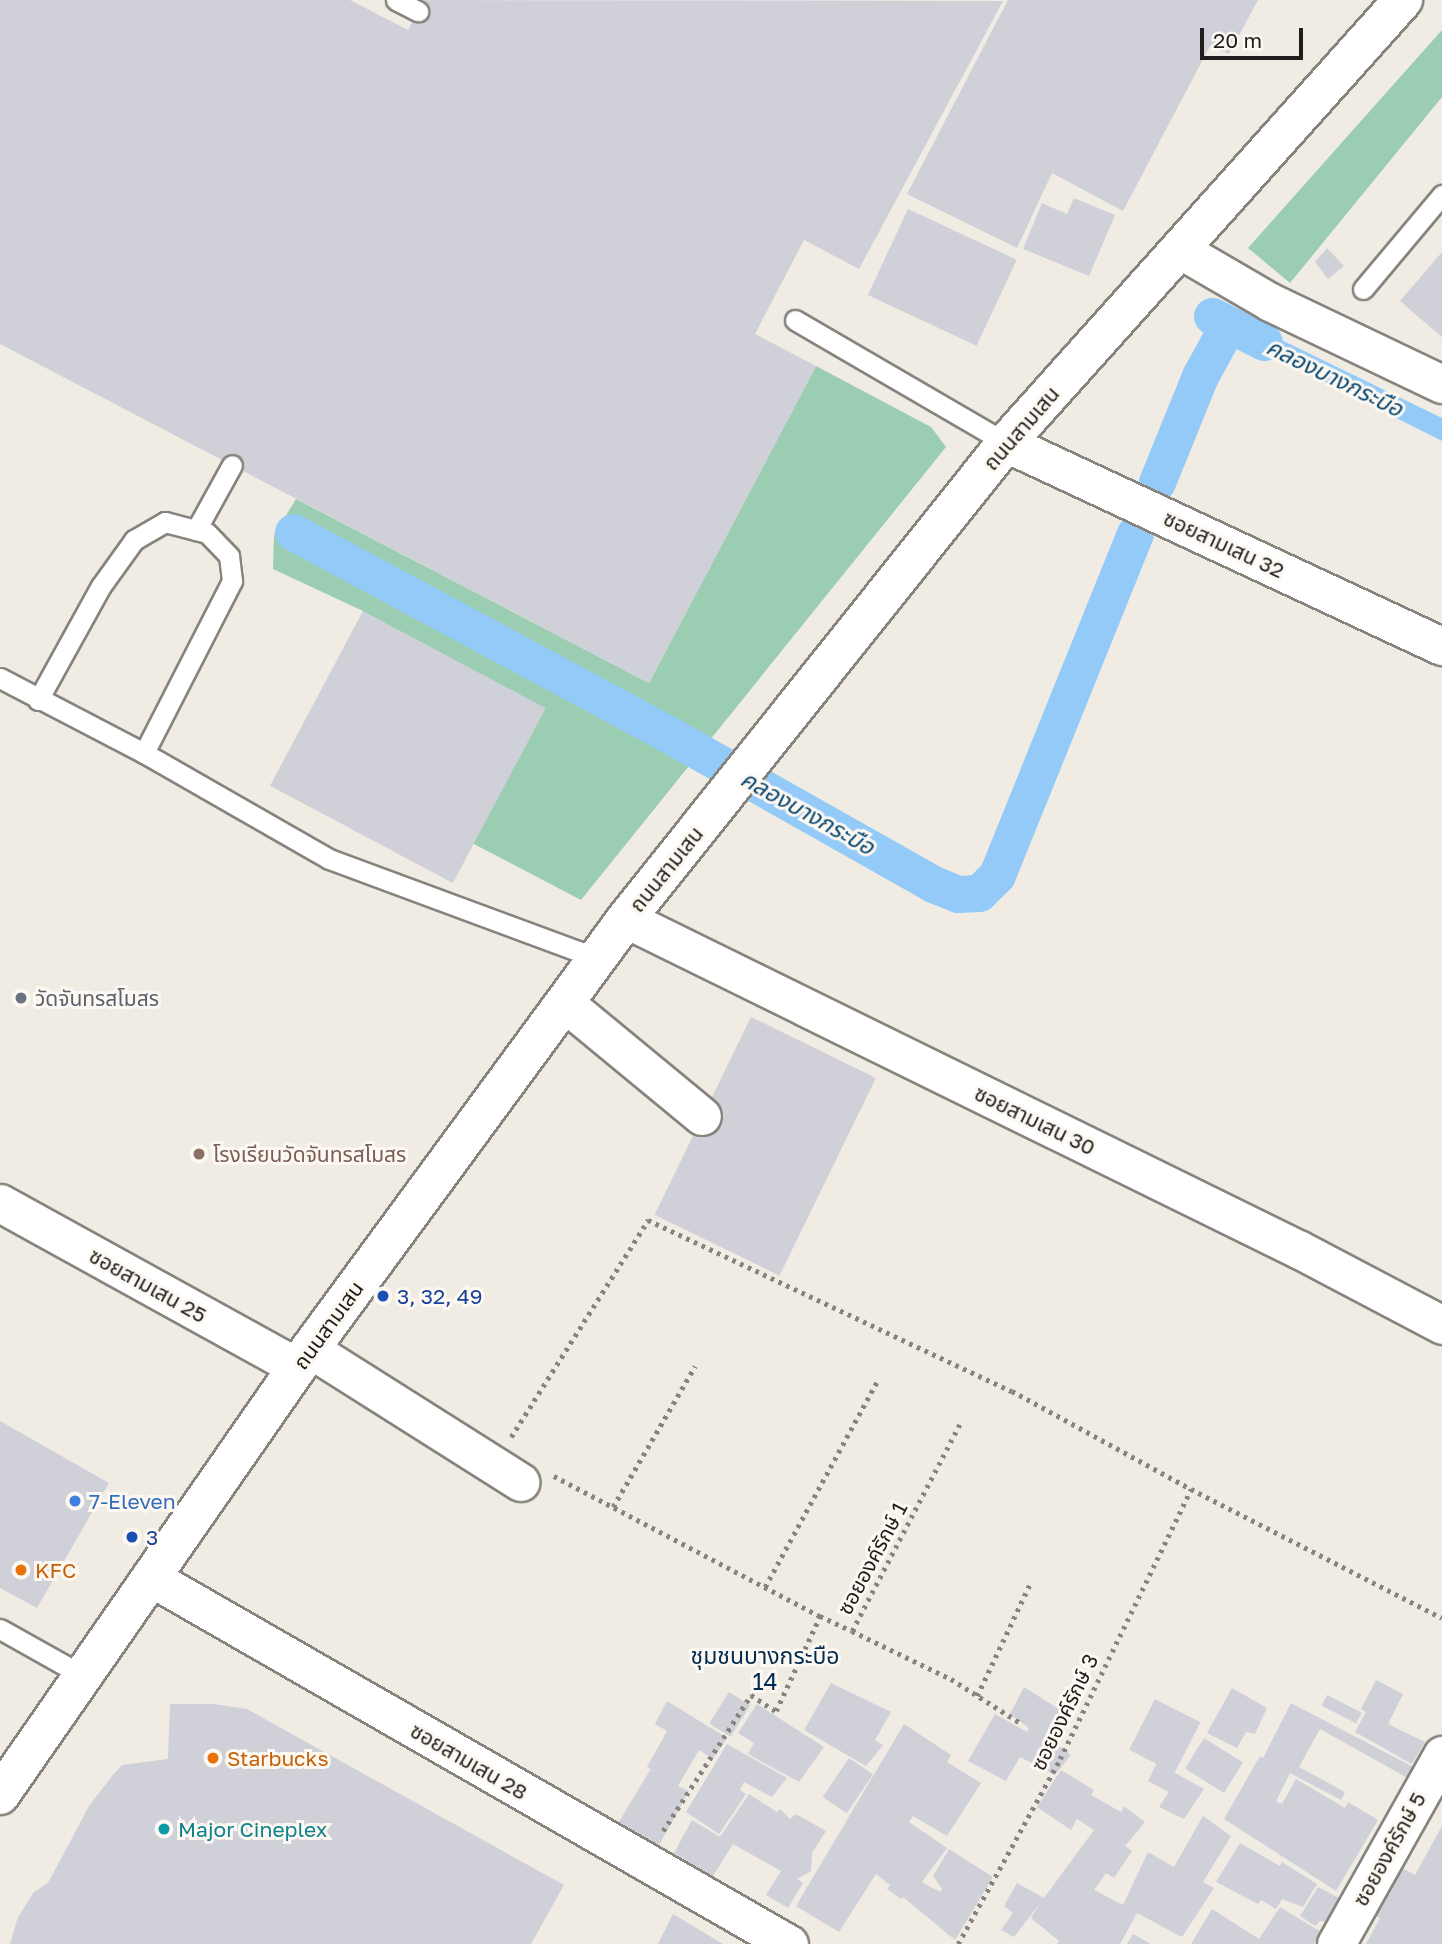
<!DOCTYPE html>
<meta charset="utf-8">
<style>
body{margin:0}
#map{position:relative;width:1442px;height:1944px;overflow:hidden;background:#f0ece4;font-family:"Golos Text","Noto Sans Thai",sans-serif}
div>[style]{position:absolute}
.green>*{inset:0;background:#9acdb2}
.water>*{inset:0;background:#94caf8}
.canal>*{height:37px;margin:-18.5px;padding:0 18.5px;transform-origin:18.5px;border-radius:18.5px;background:#94caf8}
.building>*{inset:0;background:#cfd0d8;transform-origin:0 0}
.path>*{height:4.5px;margin-top:-2.25px;transform-origin:0;background:repeating-linear-gradient(90deg,#87847f 0 3.5px,transparent 0 8.5px)}
.roads{filter:drop-shadow(2px 0 #87837d) drop-shadow(-2px 0 #87837d) drop-shadow(0 2px #87837d) drop-shadow(0 -2px #87837d)}
.service>*{height:19px;margin:-9.5px;padding:0 9.5px;transform-origin:9.5px;border-radius:9.5px;background:#fff}
.minor>*{height:37px;margin:-18.5px;padding:0 18.5px;transform-origin:18.5px;border-radius:18.5px;background:#fff}
.secondary>*{height:38px;margin:-19px;padding:0 19px;transform-origin:19px;border-radius:19px;background:#fff}
.dots>*{width:19px;height:19px;translate:-50% -50%;box-sizing:border-box;border:4px solid #fdf9f2;border-radius:50%}
span{translate:-50% -50%;white-space:nowrap;text-align:center;line-height:1.15;-webkit-text-stroke:6px #fdf9f2;paint-order:stroke}
.street-label{font-size:21px;color:#201e1c}
.worship-label{font-size:21px;color:#5b616d}
.left{translate:0 -50%;text-align:left}
.education-label{font-size:21px;color:#785e54}
.transit-label{font-size:21px;color:#164399}
.shop-label{font-size:21px;color:#366cbe}
.food-label{font-size:21px;color:#c56008}
.culture-label{font-size:21px;color:#0d838f}
.water-label{font-size:23px;color:#064771;font-style:italic}
.neighbourhood-label{font-size:23px;color:#022c51}
.scale{position:absolute;left:1200px;top:28px;width:103px;height:32px;box-sizing:border-box;border:4px solid #201e1c;border-top:0;padding-left:9px;font-size:21px;line-height:24px;white-space:nowrap;color:#201e1c;-webkit-text-stroke:5px #fdf9f2;paint-order:stroke}
</style>
<div id="map">
<div class="green">
<div style="clip-path:polygon(1442px 30px,1442px 97px,1290px 283px,1248px 248px)"></div>
<div style="clip-path:polygon(816px 366px,931px 427px,946px 447px,581px 900px,472px 843px,363px 611px,273px 569px,274px 535px,296px 499px,649px 683px)"></div>
</div>
<div class="water">
<div style="clip-path:polygon(1226px 313px,1442px 418px,1442px 441px,1216px 327px)"></div>
</div>
<div class="canal">
<div style="left:1212px;top:316px;width:58px;rotate:26.6deg"></div>
<div style="left:1157px;top:482px;width:114px;rotate:-67.9deg"></div>
<div style="left:1200px;top:376px;width:58px;rotate:-61.2deg"></div>
<div style="left:293px;top:532px;width:426px;rotate:28.3deg"></div>
<div style="left:668px;top:734px;width:305px;rotate:29.5deg"></div>
<div style="left:933px;top:884px;width:27px;rotate:22deg"></div>
<div style="left:958px;top:894px;width:21px;rotate:-3deg"></div>
<div style="left:979px;top:893px;width:25px;rotate:-45deg"></div>
<div style="left:997px;top:875px;width:368px;rotate:-68deg"></div>
</div>
<div class="building">
<div style="clip-path:polygon(0 0,350px 0,408px 30px,424px 0,1003px 1px,859px 269px,804px 240px,755px 334px,816px 366px,649px 683px,0 344px)"></div>
<div style="clip-path:polygon(1008px 0,1258px 0,1229px 54px,1210px 46px,1123px 211px,1052px 173px,1017px 248px,907px 194px)"></div>
<div style="clip-path:polygon(1074px 198px,1115px 215px,1089px 276px,1023px 249px,1042px 203px,1067px 214px)"></div>
<div style="left:908px;top:209px;width:120px;height:95px;rotate:25deg"></div>
<div style="clip-path:polygon(1327px 248px,1344px 266px,1328px 279px,1315px 262px)"></div>
<div style="clip-path:polygon(1442px 252px,1442px 337px,1400px 301px)"></div>
<div style="left:363px;top:611px;width:207px;height:198px;rotate:28deg"></div>
<div style="left:751px;top:1017px;width:139px;height:220px;rotate:26deg"></div>
<div style="clip-path:polygon(0 1421px,109px 1483px,37px 1608px,0 1588px)"></div>
<div style="clip-path:polygon(1376px 1680px,1403px 1694px,1388px 1724px,1425px 1742px,1412px 1764px,1355px 1732px,1366px 1712px,1361px 1709px)"></div>
<div style="clip-path:polygon(831px 1683px,891px 1712px,875px 1740px,883px 1745px,866px 1766px,804px 1730px)"></div>
<div style="clip-path:polygon(1024px 1687px,1073px 1718px,1056px 1744px,1071px 1755px,1055px 1775px,1020px 1757px,1006px 1781px,968px 1761px,995px 1714px,1027px 1732px,1029px 1728px,1010px 1714px)"></div>
<div style="clip-path:polygon(1232px 1688px,1267px 1708px,1255px 1734px,1246px 1732px,1237px 1748px,1207px 1733px)"></div>
<div style="left:729px;top:1692px;width:25px;height:37px;rotate:32deg"></div>
<div style="left:1327px;top:1695px;width:39px;height:12px;rotate:27deg"></div>
<div style="left:1155px;top:1699px;width:51px;height:57px;rotate:27deg"></div>
<div style="clip-path:polygon(667px 1701px,727px 1738px,713px 1759px,699px 1750px,678px 1786px,689px 1791px,659px 1845px,619px 1822px,650px 1770px,657px 1773px,647px 1767px,667px 1731px,655px 1724px)"></div>
<div style="clip-path:polygon(1291px 1703px,1419px 1770px,1413px 1781px,1320px 1729px,1299px 1767px,1345px 1792px,1341px 1800px,1290px 1773px,1276px 1801px,1282px 1804px,1296px 1779px,1345px 1808px,1348px 1802px,1378px 1820px,1336px 1891px,1224px 1819px,1260px 1756px,1263px 1758px)"></div>
<div style="clip-path:polygon(170px 1704px,213px 1704px,247px 1709px,564px 1885px,531px 1944px,10px 1944px,18px 1917px,34px 1892px,48px 1883px,89px 1806px,112px 1776px,122px 1765px,168px 1759px)"></div>
<div style="clip-path:polygon(757px 1704px,824px 1747px,799px 1782px,748px 1754px,754px 1743px,738px 1733px)"></div>
<div style="clip-path:polygon(904px 1724px,951px 1755px,947px 1762px,981px 1783px,947px 1836px,913px 1816px,909px 1822px,947px 1848px,922px 1882px,940px 1892px,942px 1889px,933px 1876px,949px 1849px,993px 1877px,955px 1940px,903px 1897px,901px 1899px,887px 1889px,890px 1885px,876px 1874px,839px 1932px,796px 1906px)"></div>
<div style="left:1204px;top:1738px;width:46px;height:36px;rotate:32deg"></div>
<div style="clip-path:polygon(727px 1744px,787px 1778px,772px 1797px,744px 1782px,740px 1790px,746px 1794px,719px 1834px,686px 1812px)"></div>
<div style="left:849px;top:1758px;width:29px;height:47px;rotate:34deg"></div>
<div style="clip-path:polygon(1157px 1763px,1204px 1789px,1184px 1819px,1159px 1807px,1169px 1792px,1148px 1781px)"></div>
<div style="clip-path:polygon(1061px 1770px,1094px 1790px,1091px 1795px,1121px 1812px,1124px 1806px,1145px 1822px,1125px 1846px,1132px 1851px,1114px 1878px,1106px 1873px,1094px 1890px,1123px 1905px,1148px 1852px,1174px 1867px,1203px 1816px,1231px 1836px,1203px 1882px,1214px 1888px,1182px 1937px,1137px 1913px,1120px 1944px,1057px 1944px,1059px 1941px,1031px 1918px,1040px 1903px,1014px 1937px,1001px 1930px,1013px 1913px,1004px 1906px,1017px 1883px,1044px 1898px,1094px 1830px,1077px 1819px,1071px 1830px,1037px 1807px)"></div>
<div style="clip-path:polygon(749px 1794px,777px 1812px,780px 1809px,790px 1819px,796px 1814px,826px 1831px,812px 1853px,811px 1871px,797px 1879px,803px 1883px,788px 1908px,766px 1895px,781px 1871px,733px 1844px,713px 1876px,674px 1853px,692px 1820px,720px 1837px)"></div>
<div style="clip-path:polygon(1442px 1826px,1442px 1944px,1366px 1944px,1380px 1918px,1369px 1912px,1395px 1864px,1415px 1875px)"></div>
<div style="clip-path:polygon(1240px 1843px,1280px 1866px,1282px 1862px,1317px 1884px,1303px 1907px,1282px 1899px,1276px 1909px,1261px 1900px,1258px 1904px,1216px 1882px)"></div>
<div style="clip-path:polygon(1318px 1887px,1347px 1902px,1328px 1922px,1320px 1921px,1315px 1926px,1300px 1916px)"></div>
<div style="clip-path:polygon(1280px 1907px,1321px 1932px,1314px 1944px,1191px 1944px,1212px 1909px,1259px 1939px)"></div>
<div style="clip-path:polygon(673px 1914px,723px 1944px,658px 1944px)"></div>
<div style="clip-path:polygon(1133px 1934px,1151px 1944px,1127px 1944px)"></div>
</div>
<div class="path">
<div style="left:511px;top:1437px;width:257px;rotate:-57.7deg"></div>
<div style="left:648px;top:1220px;width:402px;rotate:25.2deg"></div>
<div style="left:1012px;top:1391px;width:204px;rotate:28.7deg"></div>
<div style="left:1191px;top:1489px;width:282px;rotate:27.2deg"></div>
<div style="left:554px;top:1476px;width:301px;rotate:27.8deg"></div>
<div style="left:613px;top:1507px;width:163px;rotate:-59.8deg"></div>
<div style="left:765px;top:1587px;width:236px;rotate:-61.4deg"></div>
<div style="left:852px;top:1631px;width:110px;rotate:25.9deg"></div>
<div style="left:951px;top:1679px;width:84px;rotate:32.4deg"></div>
<div style="left:977px;top:1696px;width:126px;rotate:-64.7deg"></div>
<div style="left:663px;top:1831px;width:162px;rotate:-57.1deg"></div>
<div style="left:751px;top:1695px;width:30px;rotate:33deg"></div>
<div style="left:776px;top:1711px;width:105px;rotate:-65.1deg"></div>
<div style="left:820px;top:1616px;width:35px;rotate:25deg"></div>
<div style="left:852px;top:1631px;width:236px;rotate:-62.5deg"></div>
<div style="left:958px;top:1944px;width:211px;rotate:-61.1deg"></div>
<div style="left:1060px;top:1759px;width:300px;rotate:-64.1deg"></div>
</div>
<div class="roads">
<div class="service">
<div style="left:396px;top:0;width:25px;rotate:27deg"></div>
<div style="left:1363px;top:289px;width:123px;rotate:-50deg"></div>
<div style="left:795px;top:320px;width:244px;rotate:30.2deg"></div>
<div style="left:196px;top:530px;width:74px;rotate:-61deg"></div>
<div style="left:0;top:678px;width:162px;rotate:27.5deg"></div>
<div style="left:144px;top:753px;width:213px;rotate:29.8deg"></div>
<div style="left:329px;top:859px;width:286px;rotate:20.3deg"></div>
<div style="left:38px;top:700px;width:130px;rotate:-61.1deg"></div>
<div style="left:101px;top:586px;width:57px;rotate:-54.3deg"></div>
<div style="left:134px;top:540px;width:36px;rotate:-30deg"></div>
<div style="left:165px;top:522px;width:43px;rotate:14.7deg"></div>
<div style="left:207px;top:533px;width:32px;rotate:46deg"></div>
<div style="left:229px;top:556px;width:25px;rotate:83deg"></div>
<div style="left:232px;top:581px;width:193px;rotate:117.1deg"></div>
<div style="left:0;top:1629px;width:94px;rotate:29.3deg"></div>
</div>
<div class="minor">
<div style="left:1179px;top:249px;width:105px;rotate:30.2deg"></div>
<div style="left:1270px;top:302px;width:191px;rotate:25.5deg"></div>
<div style="left:1006px;top:443px;width:481px;rotate:25deg"></div>
<div style="left:626px;top:919px;width:751px;rotate:26.16deg"></div>
<div style="left:1300px;top:1250px;width:161px;rotate:27.8deg"></div>
<div style="left:566px;top:1004px;width:176px;rotate:39.5deg"></div>
<div style="left:0;top:1203px;width:339px;rotate:28.9deg"></div>
<div style="left:310px;top:1349px;width:249px;rotate:32.3deg"></div>
<div style="left:150px;top:1577px;width:737px;rotate:29.87deg"></div>
<div style="left:1336px;top:1944px;width:217px;rotate:-60.7deg"></div>
</div>
<div class="secondary">
<div style="left:0;top:1795px;width:543px;rotate:-55.2deg"></div>
<div style="left:310px;top:1349px;width:534px;rotate:-53.69deg"></div>
<div style="left:626px;top:919px;width:609px;rotate:-51.4deg"></div>
<div style="left:1006px;top:443px;width:595px;rotate:-48.13deg"></div>
</div>
</div>
<div class="dots">
<div style="left:21px;top:998px;background:#6b7280"></div>
<div style="left:199px;top:1154px;background:#8d6e63"></div>
<div style="left:383px;top:1296px;background:#1a4fb4"></div>
<div style="left:75px;top:1501px;background:#3f7fe0"></div>
<div style="left:132px;top:1537px;background:#1a4fb4"></div>
<div style="left:21px;top:1570px;background:#e8710a"></div>
<div style="left:213px;top:1758px;background:#e8710a"></div>
<div style="left:164px;top:1829px;background:#0f9aa8"></div>
</div>
<div class="street-label">
<span style="left:1021px;top:428px;rotate:-49deg">ถนนสามเสน</span>
<span style="left:1224px;top:544px;rotate:25deg">ซอยสามเสน 32</span>
<span style="left:666px;top:869px;rotate:-51deg">ถนนสามเสน</span>
<span style="left:1035px;top:1120px;rotate:26deg">ซอยสามเสน 30</span>
<span style="left:148px;top:1285px;rotate:29deg">ซอยสามเสน 25</span>
<span style="left:328px;top:1325px;rotate:-54deg">ถนนสามเสน</span>
<span style="left:872px;top:1558px;rotate:-62deg">ซอยองค์รักษ์ 1</span>
<span style="left:1064px;top:1712px;rotate:-64deg">ซอยองค์รักษ์ 3</span>
<span style="left:469px;top:1761px;rotate:30deg">ซอยสามเสน 28</span>
<span style="left:1389px;top:1849px;rotate:-61deg">ซอยองค์รักษ์ 5</span>
</div>
<div class="worship-label">
<span class="left" style="left:35px;top:998px">วัดจันทรสโมสร</span>
</div>
<div class="education-label">
<span class="left" style="left:213px;top:1154px">โรงเรียนวัดจันทรสโมสร</span>
</div>
<div class="transit-label">
<span class="left" style="left:397px;top:1296px">3, 32, 49</span>
<span class="left" style="left:146px;top:1537px">3</span>
</div>
<div class="shop-label">
<span class="left" style="left:89px;top:1501px">7-Eleven</span>
</div>
<div class="food-label">
<span class="left" style="left:35px;top:1570px">KFC</span>
<span class="left" style="left:227px;top:1758px">Starbucks</span>
</div>
<div class="culture-label">
<span class="left" style="left:178px;top:1829px">Major Cineplex</span>
</div>
<div class="water-label">
<span style="left:1335px;top:377px;rotate:26deg">คลองบางกระบือ</span>
<span style="left:808px;top:812px;rotate:29deg">คลองบางกระบือ</span>
</div>
<div class="neighbourhood-label">
<span style="left:765px;top:1668px">ชุมชนบางกระบือ<br>14</span>
</div>
<div class="scale">20 m</div>
</div>
